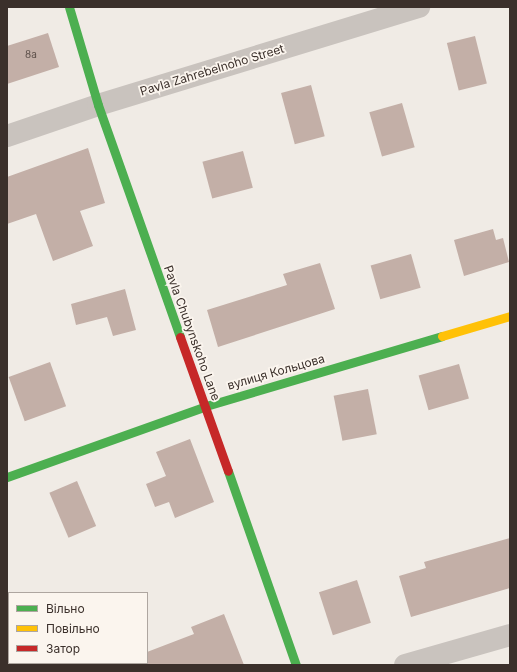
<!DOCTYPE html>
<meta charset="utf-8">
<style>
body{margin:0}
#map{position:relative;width:517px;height:672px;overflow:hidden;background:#f0ebe5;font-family:Inter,sans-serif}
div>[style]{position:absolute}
.building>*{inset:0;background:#c3afa7;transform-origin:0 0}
.street>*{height:22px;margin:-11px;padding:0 11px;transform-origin:11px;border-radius:11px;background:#c9c3be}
.fast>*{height:9px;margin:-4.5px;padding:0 4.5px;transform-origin:4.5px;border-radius:4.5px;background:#4caf50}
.slow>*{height:9px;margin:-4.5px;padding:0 4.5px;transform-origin:4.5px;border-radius:4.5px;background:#ffc107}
.jam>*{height:9px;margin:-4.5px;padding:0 4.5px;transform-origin:4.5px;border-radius:4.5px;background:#c62828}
span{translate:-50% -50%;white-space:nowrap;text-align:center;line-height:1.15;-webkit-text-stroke:3.5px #fbf5ee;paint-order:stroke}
.number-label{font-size:10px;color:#5d504a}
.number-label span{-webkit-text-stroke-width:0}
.street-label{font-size:12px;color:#3b302b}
.frame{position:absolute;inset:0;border:8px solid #3b302b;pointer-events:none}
.legend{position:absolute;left:8px;top:592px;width:140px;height:72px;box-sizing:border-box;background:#fbf5ee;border:1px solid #aea6a0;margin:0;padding:5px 7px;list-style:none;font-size:12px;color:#3b302b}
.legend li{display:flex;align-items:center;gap:8px;height:20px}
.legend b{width:20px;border:1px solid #aea6a0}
</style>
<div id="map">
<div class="building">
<div style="clip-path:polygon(48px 33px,59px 67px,7px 84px,7px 46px)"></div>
<div style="left:475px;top:36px;width:49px;height:29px;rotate:76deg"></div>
<div style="left:311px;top:85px;width:53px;height:31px;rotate:75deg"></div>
<div style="left:402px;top:103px;width:46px;height:34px;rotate:74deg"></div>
<div style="clip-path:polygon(88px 148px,105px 203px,80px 211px,93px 246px,53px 261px,36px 214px,7px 224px,7px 177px)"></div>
<div style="left:243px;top:151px;width:38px;height:42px;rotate:75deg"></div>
<div style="clip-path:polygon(493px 229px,496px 240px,503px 238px,509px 262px,464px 276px,454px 240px)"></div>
<div style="left:411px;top:254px;width:35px;height:42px;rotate:74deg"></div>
<div style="clip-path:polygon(320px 263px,335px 309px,218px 347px,207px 310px,287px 285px,283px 274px)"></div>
<div style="clip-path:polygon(125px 289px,136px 330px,113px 336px,107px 317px,76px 325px,71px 304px)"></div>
<div style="left:50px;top:362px;width:47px;height:44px;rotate:70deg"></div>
<div style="left:459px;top:364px;width:36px;height:42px;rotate:74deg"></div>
<div style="left:368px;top:389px;width:46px;height:35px;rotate:79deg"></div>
<div style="clip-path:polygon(190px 439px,214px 502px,175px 518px,169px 502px,155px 507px,146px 484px,166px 476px,156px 452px)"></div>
<div style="left:77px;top:481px;width:49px;height:30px;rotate:67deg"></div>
<div style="clip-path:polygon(510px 538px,510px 588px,411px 617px,399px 576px,426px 568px,424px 562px)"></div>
<div style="left:357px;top:580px;width:45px;height:40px;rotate:72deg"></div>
<div style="clip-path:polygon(224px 614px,244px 665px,118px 665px,118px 663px,147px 663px,147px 652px,194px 634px,191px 627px)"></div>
</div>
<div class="street">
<div style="left:7px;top:136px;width:96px;rotate:-18.8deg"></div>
<div style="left:98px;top:105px;width:336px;rotate:-17deg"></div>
<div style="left:405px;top:665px;width:109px;rotate:-15.9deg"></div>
</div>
<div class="fast">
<div style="left:69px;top:7px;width:102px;rotate:73.5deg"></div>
<div style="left:98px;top:105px;width:246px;rotate:70.5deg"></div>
<div style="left:228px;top:471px;width:206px;rotate:70.7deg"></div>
<div style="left:7px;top:477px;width:211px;rotate:-19.6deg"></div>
<div style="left:206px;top:406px;width:246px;rotate:-16.5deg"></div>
</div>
<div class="slow">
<div style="left:442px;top:336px;width:71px;rotate:-16.4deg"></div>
</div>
<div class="jam">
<div style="left:180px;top:337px;width:142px;rotate:70.3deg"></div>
</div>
<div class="number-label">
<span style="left:31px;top:55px">8а</span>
</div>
<div class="street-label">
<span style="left:212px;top:70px;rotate:-17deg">Pavla Zahrebelnoho Street</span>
<span style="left:192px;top:333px;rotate:70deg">Pavla Chubynskoho Lane</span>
<span style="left:276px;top:372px;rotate:-16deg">вулиця Кольцова</span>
</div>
<div class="frame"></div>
<ul class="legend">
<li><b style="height:5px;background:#4caf50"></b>Вільно</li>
<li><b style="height:5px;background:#ffc107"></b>Повільно</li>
<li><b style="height:5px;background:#c62828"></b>Затор</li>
</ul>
</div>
